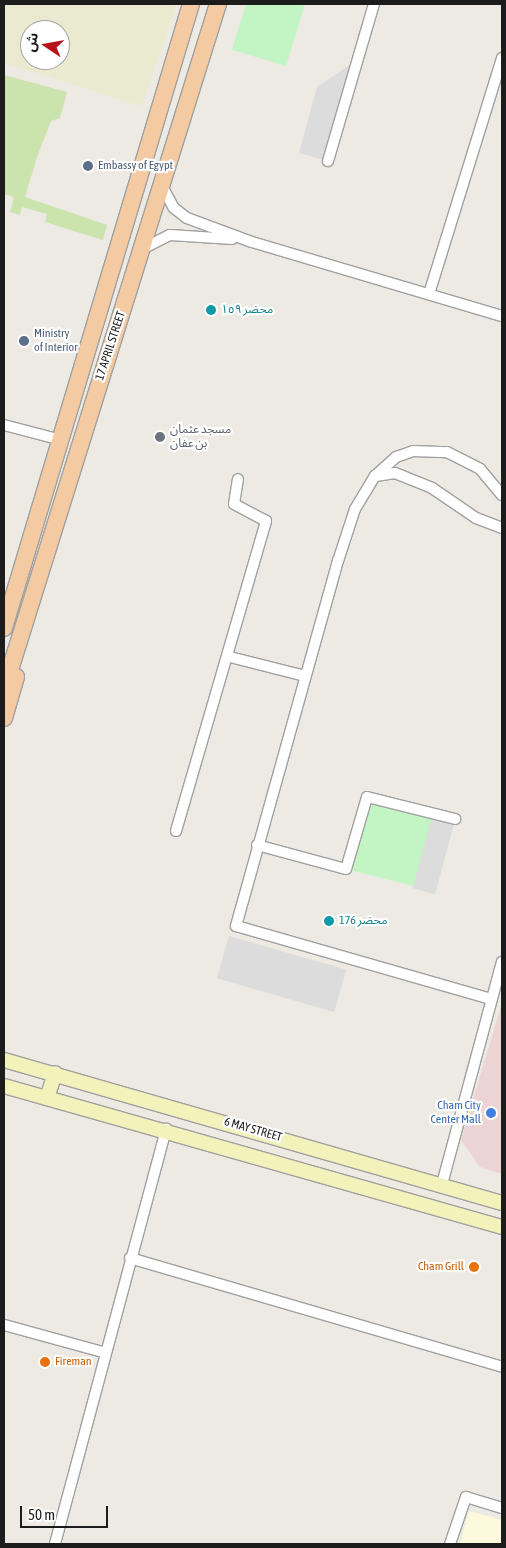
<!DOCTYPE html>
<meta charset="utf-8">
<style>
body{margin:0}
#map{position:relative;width:506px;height:1548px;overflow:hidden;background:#ede9e3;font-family:"Asap Condensed","Noto Sans Arabic",sans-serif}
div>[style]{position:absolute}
.commercial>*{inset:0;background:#ecd3d4}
.education>*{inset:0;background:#fcf9dd}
.farmland>*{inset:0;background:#eaead0}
.grass>*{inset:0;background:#cbe3ad}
.park>*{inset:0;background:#c3f4c3;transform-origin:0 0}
.parking>*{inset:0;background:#dcdcdc;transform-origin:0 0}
.roads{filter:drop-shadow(1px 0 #a0a0a0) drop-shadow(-1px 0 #a0a0a0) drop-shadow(0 1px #a0a0a0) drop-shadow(0 -1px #a0a0a0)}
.minor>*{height:10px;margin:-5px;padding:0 5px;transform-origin:5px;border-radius:5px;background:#fff}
.secondary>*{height:14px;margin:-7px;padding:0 7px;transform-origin:7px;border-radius:7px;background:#f3f2bb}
.primary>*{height:16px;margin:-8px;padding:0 8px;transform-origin:8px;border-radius:8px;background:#f3caa2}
.dots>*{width:14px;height:14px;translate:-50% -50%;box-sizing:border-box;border:2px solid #fff;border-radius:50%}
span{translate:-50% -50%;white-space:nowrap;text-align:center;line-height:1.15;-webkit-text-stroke:4.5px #fff;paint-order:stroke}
.service-label{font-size:12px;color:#4e5e75}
.left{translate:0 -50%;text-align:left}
.culture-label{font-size:12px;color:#0d838f}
.street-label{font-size:12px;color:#1c1c1c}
.worship-label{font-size:12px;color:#5b616d}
.shop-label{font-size:12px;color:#366cbe}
.right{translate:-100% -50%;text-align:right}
.food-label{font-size:12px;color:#c56008}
.frame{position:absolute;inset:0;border:5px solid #1c1c1c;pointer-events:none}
.north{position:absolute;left:20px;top:20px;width:50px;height:50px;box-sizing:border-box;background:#fff;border:1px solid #a4a4a4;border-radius:50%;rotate:282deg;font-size:14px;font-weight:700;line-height:20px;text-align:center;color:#1c1c1c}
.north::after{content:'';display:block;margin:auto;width:18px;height:22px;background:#b6121e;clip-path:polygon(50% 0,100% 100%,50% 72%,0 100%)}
.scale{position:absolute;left:20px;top:1506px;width:88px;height:22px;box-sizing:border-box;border:2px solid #1c1c1c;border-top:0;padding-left:6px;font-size:15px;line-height:18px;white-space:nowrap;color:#1c1c1c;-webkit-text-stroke:4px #fff;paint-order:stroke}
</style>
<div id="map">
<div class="commercial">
<div style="clip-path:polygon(502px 1003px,502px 1174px,480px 1167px,461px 1140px)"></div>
</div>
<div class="education">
<div style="clip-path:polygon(469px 1511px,502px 1520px,502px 1544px,460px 1544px)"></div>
</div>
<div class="farmland">
<div style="clip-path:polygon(evenodd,4px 4px,177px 4px,142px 106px,4px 63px,4px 4px,30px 30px,60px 30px,60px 60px,30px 60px,30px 30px)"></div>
</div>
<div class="grass">
<div style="clip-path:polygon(4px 75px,67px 92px,60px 118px,51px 121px,37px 157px,25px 197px,107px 225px,103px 240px,45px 222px,47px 214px,22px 207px,20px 215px,10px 212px,14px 197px,4px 194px)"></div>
</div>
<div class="park">
<div style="clip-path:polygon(246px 4px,305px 4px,286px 66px,232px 50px)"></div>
<div style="left:367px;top:797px;width:68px;height:75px;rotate:14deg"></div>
</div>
<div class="parking">
<div style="clip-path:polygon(357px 60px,328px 161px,299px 153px,317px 87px)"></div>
<div style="left:433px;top:813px;width:23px;height:78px;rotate:15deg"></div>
<div style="left:229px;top:936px;width:122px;height:44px;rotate:16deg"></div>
</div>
<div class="roads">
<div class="minor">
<div style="left:328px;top:161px;width:164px;rotate:-73.7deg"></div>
<div style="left:161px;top:184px;width:27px;rotate:62deg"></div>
<div style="left:174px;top:208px;width:16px;rotate:38deg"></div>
<div style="left:187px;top:218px;width:69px;rotate:20.3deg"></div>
<div style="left:252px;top:242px;width:261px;rotate:16.5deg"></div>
<div style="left:142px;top:249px;width:31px;rotate:-27deg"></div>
<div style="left:170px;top:235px;width:62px;rotate:3.7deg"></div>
<div style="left:429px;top:294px;width:247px;rotate:-72.8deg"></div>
<div style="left:4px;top:425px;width:59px;rotate:14.7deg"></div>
<div style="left:376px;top:476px;width:19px;rotate:-9deg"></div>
<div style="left:395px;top:473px;width:40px;rotate:22deg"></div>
<div style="left:432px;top:488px;width:53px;rotate:34.3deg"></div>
<div style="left:476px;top:518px;width:28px;rotate:21deg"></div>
<div style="left:230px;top:657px;width:77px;rotate:14.2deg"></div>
<div style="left:176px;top:831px;width:323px;rotate:-73.8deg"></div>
<div style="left:266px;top:521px;width:36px;rotate:-152deg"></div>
<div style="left:234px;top:504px;width:25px;rotate:-81deg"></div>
<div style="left:257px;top:845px;width:92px;rotate:15.1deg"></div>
<div style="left:346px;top:869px;width:75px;rotate:-73.7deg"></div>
<div style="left:367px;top:797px;width:91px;rotate:14deg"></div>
<div style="left:491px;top:999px;width:265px;rotate:-164deg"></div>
<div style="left:236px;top:926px;width:379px;rotate:-74.4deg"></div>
<div style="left:338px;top:561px;width:55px;rotate:-71.9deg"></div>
<div style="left:355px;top:509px;width:39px;rotate:-59deg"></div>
<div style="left:375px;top:476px;width:28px;rotate:-42deg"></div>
<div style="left:396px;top:457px;width:18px;rotate:-19deg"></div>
<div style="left:413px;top:451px;width:34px;rotate:2deg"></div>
<div style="left:447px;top:452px;width:37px;rotate:27deg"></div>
<div style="left:480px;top:469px;width:34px;rotate:50deg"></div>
<div style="left:442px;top:1184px;width:230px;rotate:-74.9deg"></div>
<div style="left:130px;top:1258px;width:388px;rotate:16.3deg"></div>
<div style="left:4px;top:1325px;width:103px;rotate:15.3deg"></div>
<div style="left:55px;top:1544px;width:430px;rotate:-75deg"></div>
<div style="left:450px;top:1544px;width:50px;rotate:-71.2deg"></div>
<div style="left:466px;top:1497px;width:38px;rotate:17deg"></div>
</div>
<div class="secondary">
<div style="left:4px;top:1060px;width:518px;rotate:16.02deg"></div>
<div style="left:4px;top:1086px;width:518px;rotate:15.81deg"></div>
<div style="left:47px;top:1098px;width:26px;rotate:-72deg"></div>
</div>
<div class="primary">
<div style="left:4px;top:628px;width:651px;rotate:-73.32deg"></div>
<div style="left:4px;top:689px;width:718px;rotate:-72.65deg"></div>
<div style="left:4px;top:718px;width:43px;rotate:-73.7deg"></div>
</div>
</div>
<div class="dots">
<div style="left:88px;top:166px;background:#5c6f8a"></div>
<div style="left:211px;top:310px;background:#0f9aa8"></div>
<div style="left:24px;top:341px;background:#5c6f8a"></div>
<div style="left:160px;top:437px;background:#6b7280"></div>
<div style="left:329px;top:921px;background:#0f9aa8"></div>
<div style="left:491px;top:1113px;background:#3f7fe0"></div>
<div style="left:474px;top:1267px;background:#e8710a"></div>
<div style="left:45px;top:1362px;background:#e8710a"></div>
</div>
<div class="service-label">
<span class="left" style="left:98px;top:166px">Embassy of Egypt</span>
<span class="left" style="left:34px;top:341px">Ministry<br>of Interior</span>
</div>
<div class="culture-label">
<span class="left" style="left:221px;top:310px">محضر ١٥٩</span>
<span class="left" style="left:339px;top:921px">محضر 176</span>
</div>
<div class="street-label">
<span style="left:111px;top:346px;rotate:-72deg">17 APRIL STREET</span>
<span style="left:253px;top:1130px;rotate:16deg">6 MAY STREET</span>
</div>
<div class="worship-label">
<span class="left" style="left:170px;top:437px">مسجد عثمان<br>بن عفان</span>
</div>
<div class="shop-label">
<span class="right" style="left:481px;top:1113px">Cham City<br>Center Mall</span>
</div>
<div class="food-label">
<span class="right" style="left:464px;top:1267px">Cham Grill</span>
<span class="left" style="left:55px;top:1362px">Fireman</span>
</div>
<div class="frame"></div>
<div class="north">ش</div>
<div class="scale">50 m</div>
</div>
